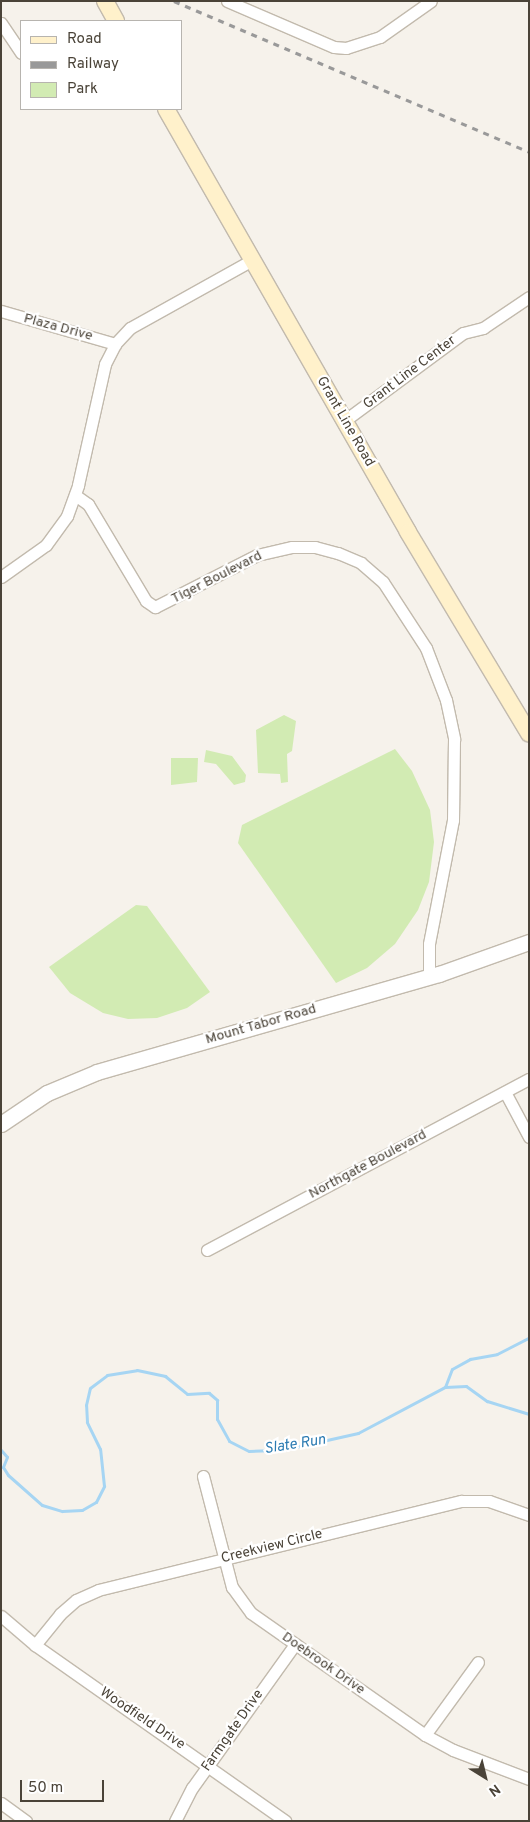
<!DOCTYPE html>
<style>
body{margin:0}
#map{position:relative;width:530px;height:1822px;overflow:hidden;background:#f6f2eb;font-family:Overpass,sans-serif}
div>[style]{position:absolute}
.green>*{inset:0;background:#d2ebb3}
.stream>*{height:3px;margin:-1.5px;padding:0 1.5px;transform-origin:1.5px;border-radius:1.5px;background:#a6d5f3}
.roads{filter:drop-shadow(1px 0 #c2baad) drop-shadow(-1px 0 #c2baad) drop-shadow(0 1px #c2baad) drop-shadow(0 -1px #c2baad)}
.minor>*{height:11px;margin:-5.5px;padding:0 5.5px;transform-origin:5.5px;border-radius:5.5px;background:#fff}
.tertiary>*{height:15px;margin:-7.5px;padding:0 7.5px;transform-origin:7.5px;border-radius:7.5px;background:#fff}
.secondary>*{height:16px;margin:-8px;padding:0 8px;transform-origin:8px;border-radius:8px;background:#fff1cb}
.rail>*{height:3px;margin-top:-1.5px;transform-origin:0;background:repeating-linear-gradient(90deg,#999 0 6px,transparent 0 12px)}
span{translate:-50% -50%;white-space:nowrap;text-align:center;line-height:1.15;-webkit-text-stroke:4.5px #fff;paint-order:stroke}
.street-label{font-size:14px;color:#4a4338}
.water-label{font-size:15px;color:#2b7bb2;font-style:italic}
.frame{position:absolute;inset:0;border:2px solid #4a4338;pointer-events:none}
.legend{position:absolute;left:20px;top:20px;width:162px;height:90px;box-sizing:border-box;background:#fff;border:1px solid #b7b4af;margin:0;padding:6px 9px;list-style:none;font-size:15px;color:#4a4338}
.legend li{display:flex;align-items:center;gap:10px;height:25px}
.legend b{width:25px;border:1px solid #b7b4af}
.north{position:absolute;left:460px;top:1752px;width:50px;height:50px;-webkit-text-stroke:4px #fff;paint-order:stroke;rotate:144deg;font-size:14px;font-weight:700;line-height:20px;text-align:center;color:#4a4338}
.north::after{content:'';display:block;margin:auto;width:18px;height:22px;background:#4a4338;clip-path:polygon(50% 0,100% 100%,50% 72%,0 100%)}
.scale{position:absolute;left:20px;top:1780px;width:84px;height:22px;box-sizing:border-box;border:2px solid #4a4338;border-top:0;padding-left:6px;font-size:15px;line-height:18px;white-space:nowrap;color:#4a4338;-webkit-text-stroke:4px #fff;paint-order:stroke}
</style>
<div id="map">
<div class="green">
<div style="clip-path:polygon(284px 715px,296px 721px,292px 751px,287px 754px,288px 782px,281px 783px,280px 774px,258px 773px,256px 730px)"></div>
<div style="clip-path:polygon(395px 749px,412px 771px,430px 810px,434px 842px,429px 882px,418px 910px,395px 944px,367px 968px,336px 983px,238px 843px,242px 825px)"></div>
<div style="clip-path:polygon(206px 750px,232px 756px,246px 775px,245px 782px,234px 785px,216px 764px,204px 762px)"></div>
<div style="clip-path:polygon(171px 758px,198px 758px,197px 782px,171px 785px)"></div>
<div style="clip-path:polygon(136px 905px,147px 906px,210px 992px,187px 1008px,157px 1018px,128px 1019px,103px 1013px,70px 993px,49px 967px)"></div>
</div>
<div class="stream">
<div style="left:445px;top:1387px;width:21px;rotate:-3deg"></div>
<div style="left:466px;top:1386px;width:26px;rotate:36deg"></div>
<div style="left:487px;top:1401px;width:44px;rotate:17.2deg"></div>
<div style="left:1px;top:1450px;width:9px;rotate:49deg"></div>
<div style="left:7px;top:1457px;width:11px;rotate:112deg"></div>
<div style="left:3px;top:1467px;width:9px;rotate:58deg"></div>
<div style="left:8px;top:1475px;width:45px;rotate:41.4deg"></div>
<div style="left:42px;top:1505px;width:21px;rotate:17deg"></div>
<div style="left:62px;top:1511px;width:20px;rotate:-3deg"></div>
<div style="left:82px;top:1510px;width:16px;rotate:-30deg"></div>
<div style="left:96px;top:1502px;width:18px;rotate:-63deg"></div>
<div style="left:104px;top:1486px;width:37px;rotate:-96deg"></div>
<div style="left:100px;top:1449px;width:30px;rotate:-116deg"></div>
<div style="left:87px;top:1422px;width:17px;rotate:-93deg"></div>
<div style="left:86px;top:1405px;width:17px;rotate:-77deg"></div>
<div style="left:90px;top:1388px;width:21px;rotate:-37deg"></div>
<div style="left:107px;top:1375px;width:30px;rotate:-9deg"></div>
<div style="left:137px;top:1370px;width:29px;rotate:12deg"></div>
<div style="left:165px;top:1376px;width:28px;rotate:39deg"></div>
<div style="left:187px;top:1394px;width:22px;rotate:-3deg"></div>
<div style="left:209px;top:1393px;width:11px;rotate:41deg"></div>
<div style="left:217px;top:1400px;width:19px;rotate:90deg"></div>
<div style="left:217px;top:1419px;width:25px;rotate:61deg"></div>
<div style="left:229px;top:1441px;width:22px;rotate:27deg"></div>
<div style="left:249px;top:1451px;width:33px;rotate:-2deg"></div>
<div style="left:282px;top:1450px;width:78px;rotate:-12.6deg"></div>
<div style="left:358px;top:1433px;width:98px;rotate:-27.9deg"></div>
<div style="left:445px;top:1387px;width:19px;rotate:-69deg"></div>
<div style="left:452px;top:1369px;width:21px;rotate:-29deg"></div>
<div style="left:470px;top:1359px;width:27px;rotate:-10deg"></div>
<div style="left:497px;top:1354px;width:36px;rotate:-27deg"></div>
</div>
<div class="roads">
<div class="minor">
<div style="left:227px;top:1px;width:116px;rotate:23.3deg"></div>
<div style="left:334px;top:47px;width:12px;rotate:5deg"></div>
<div style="left:346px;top:48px;width:36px;rotate:-18deg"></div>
<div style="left:380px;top:37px;width:62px;rotate:-35.2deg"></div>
<div style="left:1px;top:23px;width:36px;rotate:56deg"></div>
<div style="left:1px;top:311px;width:119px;rotate:16.1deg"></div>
<div style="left:344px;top:421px;width:148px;rotate:-36.5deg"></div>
<div style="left:463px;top:333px;width:21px;rotate:-14deg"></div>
<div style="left:483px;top:328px;width:55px;rotate:-34deg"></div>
<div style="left:75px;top:495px;width:16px;rotate:35deg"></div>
<div style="left:88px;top:504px;width:113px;rotate:59.1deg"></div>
<div style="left:146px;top:601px;width:11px;rotate:34deg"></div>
<div style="left:155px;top:607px;width:114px;rotate:-27deg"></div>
<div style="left:257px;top:555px;width:36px;rotate:-13deg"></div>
<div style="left:292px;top:547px;width:23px"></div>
<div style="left:315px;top:547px;width:24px;rotate:15deg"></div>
<div style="left:338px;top:553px;width:25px;rotate:23deg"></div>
<div style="left:361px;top:563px;width:29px;rotate:41deg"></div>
<div style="left:383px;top:582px;width:79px;rotate:56.9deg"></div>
<div style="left:426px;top:648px;width:56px;rotate:69deg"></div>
<div style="left:446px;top:700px;width:40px;rotate:78deg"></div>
<div style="left:454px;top:739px;width:81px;rotate:90.7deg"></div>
<div style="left:453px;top:820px;width:126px;rotate:101deg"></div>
<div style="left:429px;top:944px;width:33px;rotate:90deg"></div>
<div style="left:1px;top:577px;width:55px;rotate:-35.4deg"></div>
<div style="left:46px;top:545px;width:36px;rotate:-54deg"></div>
<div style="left:67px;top:516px;width:33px;rotate:-70deg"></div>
<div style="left:78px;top:485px;width:124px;rotate:-77.4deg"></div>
<div style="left:105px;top:364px;width:22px;rotate:-63deg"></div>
<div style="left:115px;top:344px;width:22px;rotate:-47deg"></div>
<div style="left:130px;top:328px;width:140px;rotate:-29.1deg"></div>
<div style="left:505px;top:1092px;width:51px;rotate:61.9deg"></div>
<div style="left:207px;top:1250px;width:365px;rotate:-28deg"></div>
<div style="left:203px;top:1476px;width:115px;rotate:75.4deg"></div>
<div style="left:232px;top:1587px;width:32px;rotate:54deg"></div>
<div style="left:251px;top:1613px;width:213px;rotate:35deg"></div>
<div style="left:425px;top:1735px;width:32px;rotate:28deg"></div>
<div style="left:453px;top:1750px;width:81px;rotate:20.9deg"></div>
<div style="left:1px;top:1616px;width:45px;rotate:40.5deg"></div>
<div style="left:35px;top:1645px;width:306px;rotate:35.1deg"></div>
<div style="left:35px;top:1645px;width:40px;rotate:-51deg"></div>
<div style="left:60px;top:1614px;width:21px;rotate:-41deg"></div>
<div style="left:76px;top:1600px;width:24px;rotate:-24deg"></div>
<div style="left:98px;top:1590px;width:374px;rotate:-13.8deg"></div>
<div style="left:461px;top:1501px;width:28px"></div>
<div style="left:489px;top:1501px;width:42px;rotate:19.3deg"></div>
<div style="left:425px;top:1735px;width:90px;rotate:-54deg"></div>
<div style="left:1px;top:1803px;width:31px;rotate:36deg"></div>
<div style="left:175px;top:1821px;width:37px;rotate:-63deg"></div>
<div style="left:192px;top:1788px;width:177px;rotate:-54.4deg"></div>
</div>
<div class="tertiary">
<div style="left:1px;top:1124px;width:55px;rotate:-34deg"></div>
<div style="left:47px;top:1093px;width:54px;rotate:-22.8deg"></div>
<div style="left:97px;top:1072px;width:356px;rotate:-16deg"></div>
<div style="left:439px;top:974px;width:96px;rotate:-19.6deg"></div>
</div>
<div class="secondary">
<div style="left:105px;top:1px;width:23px;rotate:61deg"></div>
<div style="left:166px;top:109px;width:487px;rotate:60.2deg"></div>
<div style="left:408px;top:532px;width:235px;rotate:59deg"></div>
</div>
</div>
<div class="rail">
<div style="left:174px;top:1px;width:386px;rotate:23deg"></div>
</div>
<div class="street-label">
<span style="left:58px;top:328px;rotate:15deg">Plaza Drive</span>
<span style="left:410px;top:373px;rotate:-37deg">Grant Line Center</span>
<span style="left:345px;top:422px;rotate:60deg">Grant Line Road</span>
<span style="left:217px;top:578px;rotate:-27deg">Tiger Boulevard</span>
<span style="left:261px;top:1025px;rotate:-16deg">Mount Tabor Road</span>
<span style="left:368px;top:1165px;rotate:-28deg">Northgate Boulevard</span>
<span style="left:272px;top:1547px;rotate:-14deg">Creekview Circle</span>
<span style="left:323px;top:1664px;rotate:35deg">Doebrook Drive</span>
<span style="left:142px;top:1719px;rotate:34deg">Woodfield Drive</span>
<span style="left:233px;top:1731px;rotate:-55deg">Farmgate Drive</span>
</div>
<div class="water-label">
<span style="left:295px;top:1445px;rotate:-9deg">Slate Run</span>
</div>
<div class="frame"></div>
<ul class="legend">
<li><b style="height:6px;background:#fff1cb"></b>Road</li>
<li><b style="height:6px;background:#999"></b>Railway</li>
<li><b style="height:14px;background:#d2ebb3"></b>Park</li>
</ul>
<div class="north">N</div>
<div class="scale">50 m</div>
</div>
